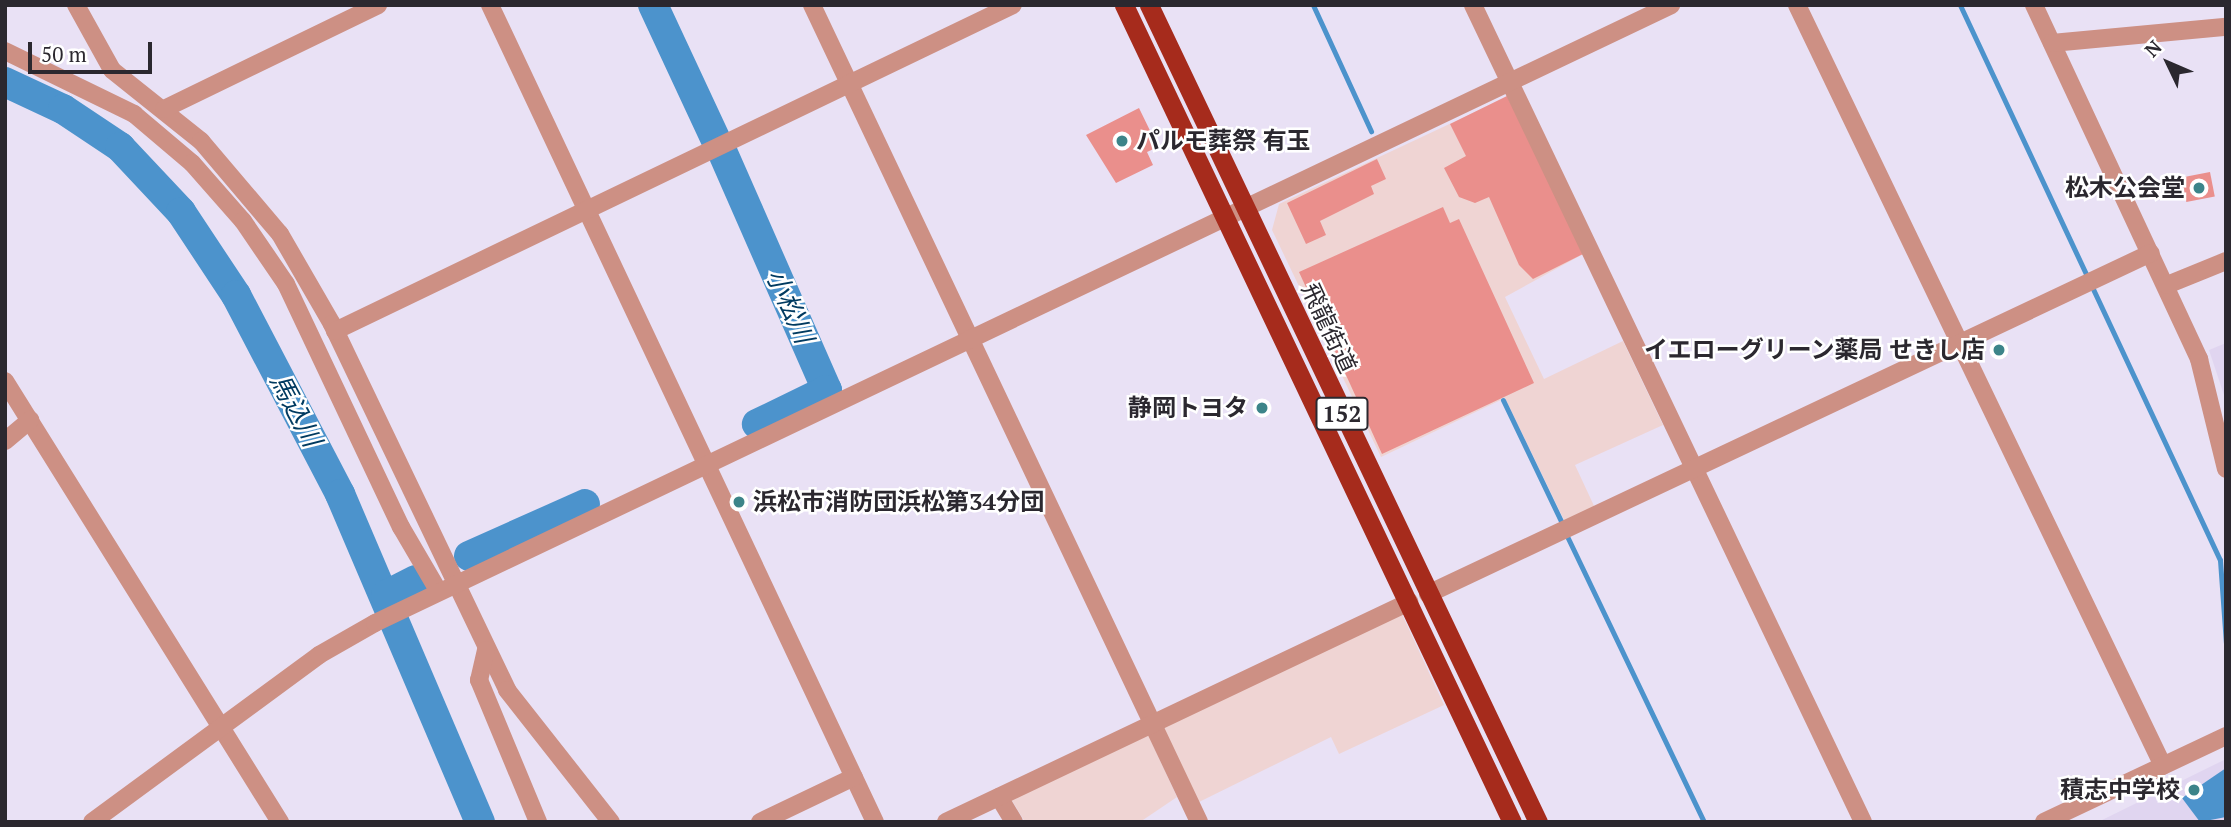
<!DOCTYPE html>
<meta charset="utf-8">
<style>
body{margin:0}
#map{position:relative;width:2231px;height:827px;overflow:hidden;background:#e9e1f5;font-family:"PT Serif","Noto Sans JP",serif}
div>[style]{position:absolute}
.industrial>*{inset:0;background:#efd4d3}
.built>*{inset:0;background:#e0d5f0}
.water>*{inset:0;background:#4c93cc}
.stream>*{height:5px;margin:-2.5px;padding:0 2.5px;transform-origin:2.5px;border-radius:2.5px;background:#4c93cc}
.river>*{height:30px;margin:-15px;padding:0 15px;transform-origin:15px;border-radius:15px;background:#4c93cc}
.building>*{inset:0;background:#ea8f8c;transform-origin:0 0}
.minor>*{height:18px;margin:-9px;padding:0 9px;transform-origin:9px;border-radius:9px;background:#cd9084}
.tertiary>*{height:18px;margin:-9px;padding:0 9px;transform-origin:9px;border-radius:9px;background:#cd9084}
.trunk>*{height:19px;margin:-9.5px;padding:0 9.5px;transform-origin:9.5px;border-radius:9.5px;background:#a62b1c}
.dots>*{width:19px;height:19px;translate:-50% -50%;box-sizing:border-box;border:4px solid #fff;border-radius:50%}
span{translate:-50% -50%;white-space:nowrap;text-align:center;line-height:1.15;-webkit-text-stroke:5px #fff;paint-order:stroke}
.shield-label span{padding:2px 5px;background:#fff;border:2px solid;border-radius:5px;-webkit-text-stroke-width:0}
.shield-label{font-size:23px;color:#2b282f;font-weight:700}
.poi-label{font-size:24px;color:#2b282f;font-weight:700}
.left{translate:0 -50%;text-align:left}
.right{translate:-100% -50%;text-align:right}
.street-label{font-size:24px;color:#2b282f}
.water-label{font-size:26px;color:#003a60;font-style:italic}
.frame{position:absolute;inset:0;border:7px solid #2b282f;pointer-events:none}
.north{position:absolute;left:2133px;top:28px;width:70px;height:70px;-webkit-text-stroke:5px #fff;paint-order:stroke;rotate:314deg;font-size:19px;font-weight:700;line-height:28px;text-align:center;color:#2b282f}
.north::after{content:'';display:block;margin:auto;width:24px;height:32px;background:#2b282f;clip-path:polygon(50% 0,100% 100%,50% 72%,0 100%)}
.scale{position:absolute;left:28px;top:42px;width:124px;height:32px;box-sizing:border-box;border:4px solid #2b282f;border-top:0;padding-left:9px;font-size:21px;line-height:24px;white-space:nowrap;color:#2b282f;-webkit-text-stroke:5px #fff;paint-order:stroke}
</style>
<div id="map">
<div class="industrial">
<div style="clip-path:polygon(1507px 97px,1585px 253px,1505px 297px,1544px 379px,1623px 341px,1663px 425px,1575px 465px,1595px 508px,1565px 522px,1505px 398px,1381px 457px,1272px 230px,1279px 204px)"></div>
<div style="clip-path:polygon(1401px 612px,1444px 705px,1339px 754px,1331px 737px,1197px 803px,1160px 727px)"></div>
<div style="clip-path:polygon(1147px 732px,1177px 797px,1140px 822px,1025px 822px,1011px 799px)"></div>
</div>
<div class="built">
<div style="clip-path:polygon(2226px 343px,2226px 401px,2209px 350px)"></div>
<div style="clip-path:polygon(2226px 759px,2226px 822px,2098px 822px)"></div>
</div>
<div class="water">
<div style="clip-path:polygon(2226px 768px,2226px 817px,2200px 822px,2182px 798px)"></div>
</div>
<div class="stream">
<div style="left:1313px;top:5px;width:139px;rotate:65.3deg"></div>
<div style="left:1960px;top:5px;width:613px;rotate:64.9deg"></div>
<div style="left:2220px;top:560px;width:83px;rotate:85.9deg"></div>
<div style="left:1503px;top:400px;width:136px;rotate:64.4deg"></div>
<div style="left:1566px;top:534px;width:319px;rotate:64.4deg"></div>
</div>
<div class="river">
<div style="left:653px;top:5px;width:149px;rotate:65deg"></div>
<div style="left:5px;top:82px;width:64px;rotate:25deg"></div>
<div style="left:63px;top:109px;width:69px;rotate:33.7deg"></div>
<div style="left:120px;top:147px;width:89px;rotate:46.8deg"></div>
<div style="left:181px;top:212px;width:100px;rotate:56.5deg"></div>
<div style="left:236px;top:295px;width:225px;rotate:62.4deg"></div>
<div style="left:340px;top:494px;width:357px;rotate:66.9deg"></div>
<div style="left:722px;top:151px;width:261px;rotate:66.3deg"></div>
<div style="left:827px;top:390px;width:78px;rotate:154.1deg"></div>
<div style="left:469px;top:556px;width:127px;rotate:-24.1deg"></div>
<div style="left:386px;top:595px;width:33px;rotate:-27deg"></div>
</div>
<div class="building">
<div style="clip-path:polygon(1507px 96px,1585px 253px,1533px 279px,1519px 265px,1489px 197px,1475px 203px,1459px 197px,1444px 168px,1466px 156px,1450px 124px)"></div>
<div style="clip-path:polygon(1139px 108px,1158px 147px,1147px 152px,1153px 165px,1116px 183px,1086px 135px)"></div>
<div style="clip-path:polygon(1377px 159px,1386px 179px,1371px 186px,1374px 194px,1320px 221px,1326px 235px,1306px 244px,1287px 203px)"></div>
<div style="left:2210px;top:172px;width:25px;height:29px;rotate:79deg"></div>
<div style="clip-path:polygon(1443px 207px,1450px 223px,1459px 219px,1534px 383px,1382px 454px,1299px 272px)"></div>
</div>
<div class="minor">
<div style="left:76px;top:5px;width:74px;rotate:61deg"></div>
<div style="left:112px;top:70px;width:114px;rotate:38.6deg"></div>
<div style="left:201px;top:141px;width:122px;rotate:49.7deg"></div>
<div style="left:280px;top:234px;width:104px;rotate:60deg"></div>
<div style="left:332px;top:324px;width:406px;rotate:64.4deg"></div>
<div style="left:507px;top:690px;width:168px;rotate:51.8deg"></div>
<div style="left:490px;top:5px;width:903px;rotate:64.77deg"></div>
<div style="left:812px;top:5px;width:904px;rotate:64.65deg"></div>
<div style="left:1473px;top:5px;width:905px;rotate:64.48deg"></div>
<div style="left:1797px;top:5px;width:844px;rotate:64.31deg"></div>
<div style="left:2034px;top:5px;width:391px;rotate:65deg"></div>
<div style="left:2199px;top:359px;width:113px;rotate:76.2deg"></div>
<div style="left:2052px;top:43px;width:175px;rotate:-5.3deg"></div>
<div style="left:5px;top:51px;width:144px;rotate:26deg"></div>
<div style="left:134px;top:114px;width:76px;rotate:40.2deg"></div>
<div style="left:192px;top:163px;width:77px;rotate:48.7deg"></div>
<div style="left:243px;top:221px;width:76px;rotate:55.7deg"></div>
<div style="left:286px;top:284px;width:269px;rotate:64.7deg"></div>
<div style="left:401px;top:527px;width:75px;rotate:59.7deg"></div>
<div style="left:164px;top:109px;width:238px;rotate:-25.9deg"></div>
<div style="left:2167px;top:285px;width:64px;rotate:-22.1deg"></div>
<div style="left:335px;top:331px;width:752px;rotate:-25.68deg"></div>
<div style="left:5px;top:381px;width:520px;rotate:58.05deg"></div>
<div style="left:5px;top:441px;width:33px;rotate:-40deg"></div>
<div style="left:1428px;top:594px;width:799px;rotate:-25.25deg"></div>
<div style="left:486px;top:650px;width:31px;rotate:103deg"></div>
<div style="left:479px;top:680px;width:154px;rotate:67.4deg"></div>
<div style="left:999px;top:797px;width:29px;rotate:59deg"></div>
<div style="left:760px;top:822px;width:104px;rotate:-25.6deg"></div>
<div style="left:946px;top:822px;width:513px;rotate:-25.42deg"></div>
</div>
<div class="tertiary">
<div style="left:92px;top:822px;width:282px;rotate:-36.3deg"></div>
<div style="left:319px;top:655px;width:64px;rotate:-29.7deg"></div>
<div style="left:375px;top:623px;width:1436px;rotate:-25.49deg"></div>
<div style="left:2044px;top:822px;width:201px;rotate:-25.3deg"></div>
</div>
<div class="trunk">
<div style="left:1124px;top:5px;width:904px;rotate:64.6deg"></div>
<div style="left:1149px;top:5px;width:905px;rotate:64.54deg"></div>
</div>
<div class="dots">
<div style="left:1122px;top:141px;background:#3c8489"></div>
<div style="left:2199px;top:188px;background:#3c8489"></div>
<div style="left:1999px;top:350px;background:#3c8489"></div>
<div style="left:1262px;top:408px;background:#3c8489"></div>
<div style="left:739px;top:502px;background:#3c8489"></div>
<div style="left:2194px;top:790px;background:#3c8489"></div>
</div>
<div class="shield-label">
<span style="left:1342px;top:414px">152</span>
</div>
<div class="poi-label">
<span class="left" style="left:1136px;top:141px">パルモ葬祭 有玉</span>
<span class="right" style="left:2185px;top:188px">松木公会堂</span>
<span class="right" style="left:1985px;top:350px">イエローグリーン薬局 せきし店</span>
<span class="right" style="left:1248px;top:408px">静岡トヨタ</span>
<span class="left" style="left:753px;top:502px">浜松市消防団浜松第34分団</span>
<span class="right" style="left:2180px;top:790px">積志中学校</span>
</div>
<div class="street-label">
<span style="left:1329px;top:328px;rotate:65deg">飛龍街道</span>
</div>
<div class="water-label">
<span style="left:790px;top:306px;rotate:66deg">小松川</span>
<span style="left:296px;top:410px;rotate:62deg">馬込川</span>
</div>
<div class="frame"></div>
<div class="north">N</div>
<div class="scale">50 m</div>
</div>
